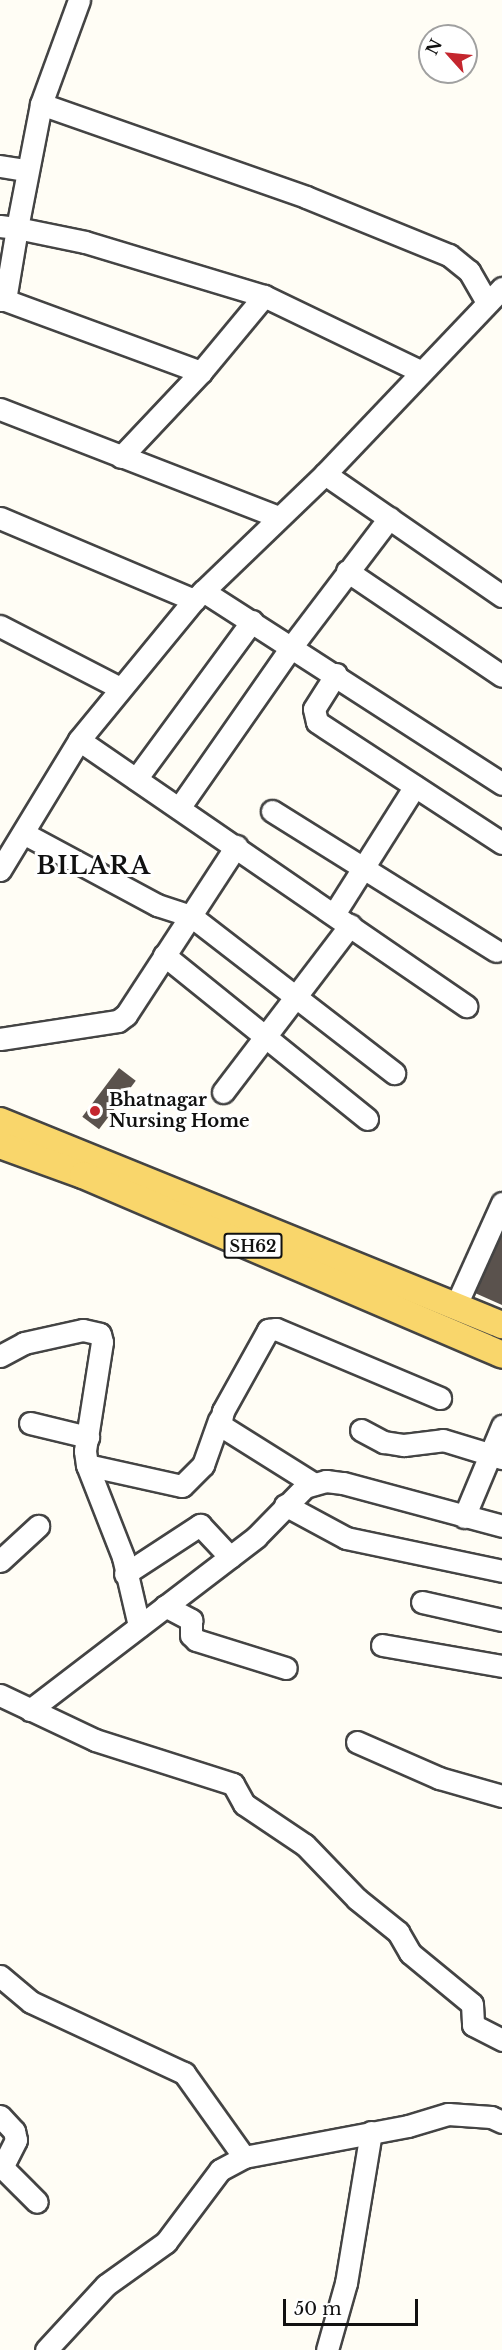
<!DOCTYPE html>
<style>
body{margin:0}
#map{position:relative;width:502px;height:2350px;overflow:hidden;background:#fffdf5;font-family:"Libre Baskerville",serif}
div>[style]{position:absolute}
.building>*{inset:0;background:#5a524d;transform-origin:0 0}
.roads{filter:drop-shadow(2px 0 #444) drop-shadow(-2px 0 #444) drop-shadow(0 2px #444) drop-shadow(0 -2px #444)}
.minor>*{height:21px;margin:-10.5px;padding:0 10.5px;transform-origin:10.5px;border-radius:10.5px;background:#fff}
.major>*{height:26px;margin:-13px;padding:0 13px;transform-origin:13px;border-radius:13px;background:#f9d66b}
.dots>*{width:16px;height:16px;translate:-50% -50%;box-sizing:border-box;border:3px solid #fff;border-radius:50%}
span{translate:-50% -50%;white-space:nowrap;text-align:center;line-height:1.15;-webkit-text-stroke:6px #fff;paint-order:stroke}
.shield-label span{padding:2px 4px;background:#fff;border:2px solid;border-radius:4px;-webkit-text-stroke-width:0}
.shield-label{font-size:16px;color:#111;font-weight:700}
.poi-label{font-size:18px;color:#111;font-weight:700}
.left{translate:0 -50%;text-align:left}
.district-label{font-size:24px;color:#111;font-weight:700;letter-spacing:1.5px}
.north{position:absolute;left:418px;top:24px;width:60px;height:60px;box-sizing:border-box;background:#fff;border:2px solid #a0a0a0;border-radius:50%;rotate:297deg;font-size:16px;font-weight:700;line-height:24px;text-align:center;color:#111}
.north::after{content:'';display:block;margin:auto;width:21px;height:27px;background:#c4262e;clip-path:polygon(50% 0,100% 100%,50% 72%,0 100%)}
.scale{position:absolute;left:283px;top:2299px;width:135px;height:27px;box-sizing:border-box;border:3px solid #111;border-top:0;padding-left:8px;font-size:18px;line-height:21px;white-space:nowrap;color:#111;-webkit-text-stroke:4px #fff;paint-order:stroke}
</style>
<div id="map">
<div class="building">
<div style="left:119px;top:1068px;width:21px;height:61px;rotate:37deg"></div>
<div style="clip-path:polygon(502px 1234px,502px 1305px,475px 1293px)"></div>
</div>
<div class="roads">
<div class="minor">
<div style="left:41px;top:104px;width:111px;rotate:-69.9deg"></div>
<div style="left:0;top:166px;width:26px;rotate:9deg"></div>
<div style="left:0;top:226px;width:17px;rotate:7deg"></div>
<div style="left:17px;top:228px;width:126px;rotate:-79deg"></div>
<div style="left:41px;top:104px;width:281px;rotate:19.3deg"></div>
<div style="left:306px;top:197px;width:154px;rotate:22.1deg"></div>
<div style="left:449px;top:255px;width:26px;rotate:39deg"></div>
<div style="left:469px;top:271px;width:36px;rotate:60deg"></div>
<div style="left:0;top:300px;width:5px"></div>
<div style="left:5px;top:300px;width:73px;rotate:-80.5deg"></div>
<div style="left:17px;top:228px;width:69px;rotate:11.6deg"></div>
<div style="left:85px;top:242px;width:187px;rotate:16.8deg"></div>
<div style="left:264px;top:296px;width:173px;rotate:25.7deg"></div>
<div style="left:5px;top:300px;width:209px;rotate:20.2deg"></div>
<div style="left:0;top:409px;width:298px;rotate:21.2deg"></div>
<div style="left:121px;top:457px;width:117px;rotate:-46.7deg"></div>
<div style="left:201px;top:372px;width:99px;rotate:-50.3deg"></div>
<div style="left:325px;top:474px;width:215px;rotate:34.6deg"></div>
<div style="left:0;top:518px;width:211px;rotate:22.9deg"></div>
<div style="left:347px;top:571px;width:187px;rotate:34.1deg"></div>
<div style="left:203px;top:591px;width:356px;rotate:32.8deg"></div>
<div style="left:0;top:626px;width:135px;rotate:27.3deg"></div>
<div style="left:336px;top:674px;width:41px;rotate:122.2deg"></div>
<div style="left:314px;top:709px;width:13px;rotate:77deg"></div>
<div style="left:317px;top:722px;width:221px;rotate:33.2deg"></div>
<div style="left:79px;top:740px;width:470px;rotate:34.5deg"></div>
<div style="left:136px;top:779px;width:196px;rotate:-53.7deg"></div>
<div style="left:179px;top:808px;width:198px;rotate:-55.1deg"></div>
<div style="left:292px;top:646px;width:161px;rotate:-52.8deg"></div>
<div style="left:272px;top:811px;width:264px;rotate:32deg"></div>
<div style="left:25px;top:834px;width:150px;rotate:28.3deg"></div>
<div style="left:157px;top:905px;width:36px;rotate:18deg"></div>
<div style="left:191px;top:916px;width:257px;rotate:37.7deg"></div>
<div style="left:0;top:870px;width:152px;rotate:-58.7deg"></div>
<div style="left:79px;top:740px;width:181px;rotate:-50.6deg"></div>
<div style="left:194px;top:600px;width:182px;rotate:-43.9deg"></div>
<div style="left:325px;top:474px;width:257px;rotate:-46.4deg"></div>
<div style="left:334px;top:914px;width:151px;rotate:-57.7deg"></div>
<div style="left:164px;top:955px;width:261px;rotate:38.9deg"></div>
<div style="left:0;top:1039px;width:119px;rotate:-8.7deg"></div>
<div style="left:118px;top:1021px;width:10px;rotate:-37deg"></div>
<div style="left:126px;top:1015px;width:202px;rotate:-56.9deg"></div>
<div style="left:223px;top:1092px;width:210px;rotate:-52.7deg"></div>
<div style="left:456px;top:1305px;width:112px;rotate:-65.7deg"></div>
<div style="left:0;top:1356px;width:27px;rotate:-28deg"></div>
<div style="left:24px;top:1343px;width:60px;rotate:-12.4deg"></div>
<div style="left:83px;top:1330px;width:17px;rotate:13deg"></div>
<div style="left:100px;top:1334px;width:8px;rotate:76deg"></div>
<div style="left:102px;top:1342px;width:110px;rotate:98.9deg"></div>
<div style="left:85px;top:1451px;width:14px;rotate:82deg"></div>
<div style="left:87px;top:1465px;width:99px;rotate:68.6deg"></div>
<div style="left:123px;top:1557px;width:71px;rotate:76.9deg"></div>
<div style="left:30px;top:1423px;width:60px;rotate:13.6deg"></div>
<div style="left:361px;top:1430px;width:26px;rotate:28deg"></div>
<div style="left:384px;top:1442px;width:20px;rotate:9deg"></div>
<div style="left:404px;top:1445px;width:39px;rotate:-7deg"></div>
<div style="left:443px;top:1440px;width:62px;rotate:17deg"></div>
<div style="left:87px;top:1465px;width:97px;rotate:12.5deg"></div>
<div style="left:182px;top:1486px;width:30px;rotate:-45deg"></div>
<div style="left:203px;top:1465px;width:48px;rotate:-70.4deg"></div>
<div style="left:314px;top:1484px;width:111px;rotate:-147.9deg"></div>
<div style="left:220px;top:1425px;width:14px;rotate:-78deg"></div>
<div style="left:223px;top:1411px;width:93px;rotate:-60.9deg"></div>
<div style="left:268px;top:1330px;width:8px;rotate:-7deg"></div>
<div style="left:276px;top:1329px;width:178px;rotate:22.8deg"></div>
<div style="left:285px;top:1505px;width:69px;rotate:28.4deg"></div>
<div style="left:346px;top:1538px;width:159px;rotate:11.9deg"></div>
<div style="left:464px;top:1517px;width:99px;rotate:-67.3deg"></div>
<div style="left:0;top:1561px;width:52px;rotate:-42.6deg"></div>
<div style="left:125px;top:1574px;width:90px;rotate:-33.2deg"></div>
<div style="left:200px;top:1525px;width:44px;rotate:46.8deg"></div>
<div style="left:422px;top:1602px;width:82px;rotate:12.7deg"></div>
<div style="left:165px;top:1606px;width:30px;rotate:28deg"></div>
<div style="left:191px;top:1620px;width:15px;rotate:90deg"></div>
<div style="left:191px;top:1635px;width:7px;rotate:45deg"></div>
<div style="left:196px;top:1640px;width:94px;rotate:17.3deg"></div>
<div style="left:382px;top:1645px;width:122px;rotate:9.9deg"></div>
<div style="left:0;top:1695px;width:105px;rotate:25.3deg"></div>
<div style="left:95px;top:1740px;width:145px;rotate:17.7deg"></div>
<div style="left:233px;top:1784px;width:23px;rotate:61deg"></div>
<div style="left:244px;top:1804px;width:73px;rotate:33.9deg"></div>
<div style="left:305px;top:1845px;width:75px;rotate:46.1deg"></div>
<div style="left:357px;top:1899px;width:53px;rotate:38.8deg"></div>
<div style="left:398px;top:1932px;width:24px;rotate:60deg"></div>
<div style="left:410px;top:1953px;width:80px;rotate:39.4deg"></div>
<div style="left:472px;top:2004px;width:21px;rotate:87deg"></div>
<div style="left:473px;top:2025px;width:33px;rotate:27deg"></div>
<div style="left:30px;top:1710px;width:285px;rotate:-37.4deg"></div>
<div style="left:256px;top:1537px;width:70px;rotate:-45.6deg"></div>
<div style="left:305px;top:1487px;width:22px;rotate:-16deg"></div>
<div style="left:326px;top:1481px;width:17px;rotate:7deg"></div>
<div style="left:343px;top:1483px;width:165px;rotate:15.1deg"></div>
<div style="left:357px;top:1742px;width:90px;rotate:23.7deg"></div>
<div style="left:439px;top:1778px;width:66px;rotate:15.9deg"></div>
<div style="left:0;top:1976px;width:40px;rotate:40deg"></div>
<div style="left:31px;top:2002px;width:169px;rotate:24.9deg"></div>
<div style="left:184px;top:2073px;width:103px;rotate:54.5deg"></div>
<div style="left:0;top:2116px;width:21px;rotate:47deg"></div>
<div style="left:14px;top:2131px;width:9px;rotate:77deg"></div>
<div style="left:16px;top:2140px;width:30px;rotate:117deg"></div>
<div style="left:2px;top:2167px;width:49px;rotate:45deg"></div>
<div style="left:46px;top:2350px;width:88px;rotate:-47.3deg"></div>
<div style="left:106px;top:2285px;width:74px;rotate:-35.6deg"></div>
<div style="left:166px;top:2242px;width:90px;rotate:-53.1deg"></div>
<div style="left:220px;top:2170px;width:27px;rotate:-28deg"></div>
<div style="left:244px;top:2157px;width:167px;rotate:-10.7deg"></div>
<div style="left:408px;top:2126px;width:42px;rotate:-16.7deg"></div>
<div style="left:448px;top:2114px;width:43px;rotate:4deg"></div>
<div style="left:491px;top:2117px;width:12px;rotate:24deg"></div>
<div style="left:327px;top:2350px;width:70px;rotate:-74.2deg"></div>
<div style="left:346px;top:2283px;width:153px;rotate:-80.6deg"></div>
</div>
<div class="major">
<div style="left:0;top:1121px;width:542px;rotate:22.12deg"></div>
<div style="left:0;top:1145px;width:88px;rotate:19.9deg"></div>
<div style="left:83px;top:1175px;width:456px;rotate:23.2deg"></div>
</div>
</div>
<div class="dots">
<div style="left:95px;top:1111px;background:#c4262e"></div>
</div>
<div class="shield-label">
<span style="left:253px;top:1246px">SH62</span>
</div>
<div class="poi-label">
<span class="left" style="left:109px;top:1111px">Bhatnagar<br>Nursing Home</span>
</div>
<div class="district-label">
<span style="left:94px;top:866px">BILARA</span>
</div>
<div class="north">N</div>
<div class="scale">50 m</div>
</div>
